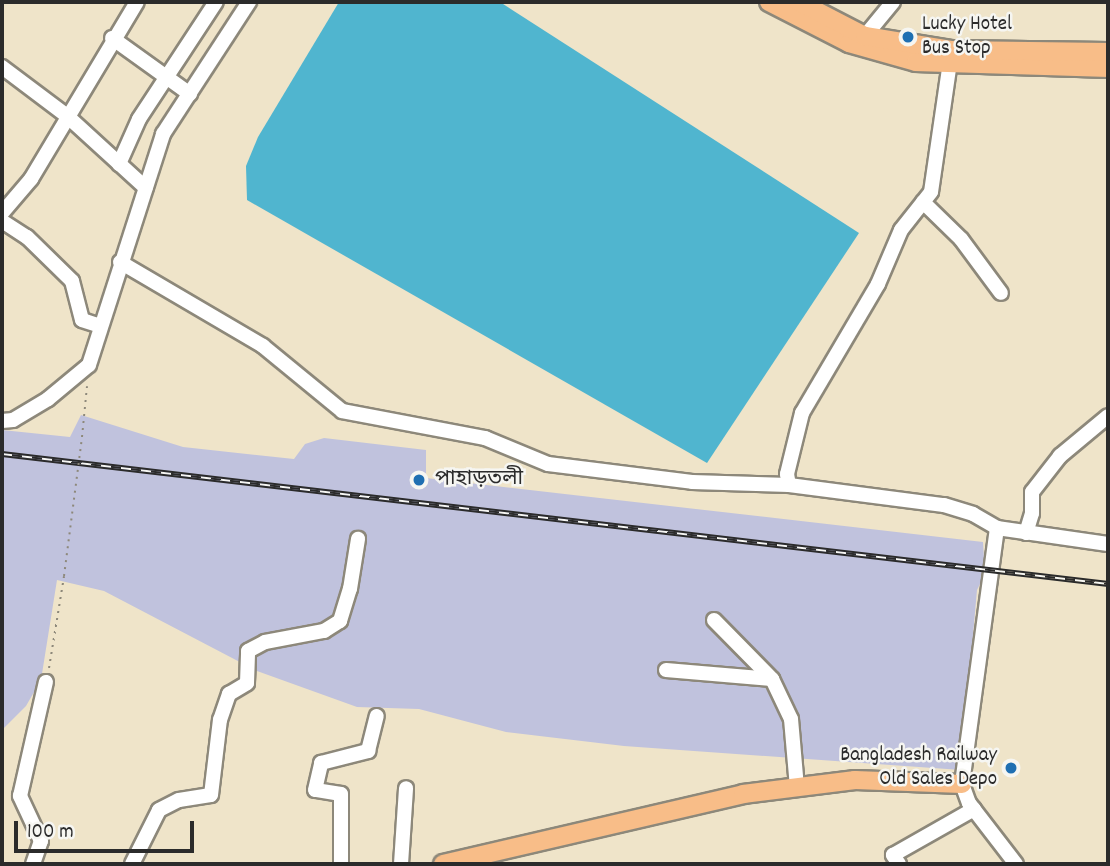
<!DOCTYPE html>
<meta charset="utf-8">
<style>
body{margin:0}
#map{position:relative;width:1110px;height:866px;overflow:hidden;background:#efe4c9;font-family:Dekko,"Noto Sans Bengali",sans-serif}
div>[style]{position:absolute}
.industrial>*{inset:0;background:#c0c2dd}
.water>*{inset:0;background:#50b5cf}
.path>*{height:2px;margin-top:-1px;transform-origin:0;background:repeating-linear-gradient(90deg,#8d887a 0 2px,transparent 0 7px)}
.roads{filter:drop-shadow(2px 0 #8d887a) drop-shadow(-2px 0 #8d887a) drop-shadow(0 2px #8d887a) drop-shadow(0 -2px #8d887a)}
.minor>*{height:14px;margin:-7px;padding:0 7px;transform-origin:7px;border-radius:7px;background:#fff}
.major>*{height:18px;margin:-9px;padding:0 9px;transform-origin:9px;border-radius:9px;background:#f8bd88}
.rail>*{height:6px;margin-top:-3px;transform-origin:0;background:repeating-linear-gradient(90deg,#f6f6f2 0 10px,#2b2b2b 0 20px);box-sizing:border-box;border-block:2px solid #2b2b2b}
.path-bridge>*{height:2px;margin-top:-1px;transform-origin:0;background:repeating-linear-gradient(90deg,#8d887a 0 2px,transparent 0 7px)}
.dots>*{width:19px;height:19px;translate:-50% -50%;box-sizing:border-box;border:4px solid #f6f6f2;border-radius:50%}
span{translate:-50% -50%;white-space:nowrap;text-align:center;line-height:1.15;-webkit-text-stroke:5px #f6f6f2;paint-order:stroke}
.poi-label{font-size:21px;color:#2b2b2b}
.left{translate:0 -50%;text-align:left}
.right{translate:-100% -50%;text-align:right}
.frame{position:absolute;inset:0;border:4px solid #2b2b2b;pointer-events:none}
.scale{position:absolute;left:14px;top:821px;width:180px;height:32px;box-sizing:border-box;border:4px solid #2b2b2b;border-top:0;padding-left:9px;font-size:21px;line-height:24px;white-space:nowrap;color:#2b2b2b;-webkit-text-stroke:5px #f6f6f2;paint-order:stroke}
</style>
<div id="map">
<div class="industrial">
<div style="clip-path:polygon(81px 415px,183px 447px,294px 459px,305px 444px,324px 438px,426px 450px,426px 478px,983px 542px,985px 574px,977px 590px,961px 770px,624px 746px,506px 732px,419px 709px,357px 707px,257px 671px,104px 591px,57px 580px,41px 680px,26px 706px,2px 730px,2px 430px,70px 437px)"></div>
</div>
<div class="water">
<div style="clip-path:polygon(339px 2px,500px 2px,859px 233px,707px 463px,247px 200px,246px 166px,258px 137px)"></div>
</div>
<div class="path">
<div style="left:82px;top:437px;width:51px;rotate:-84.4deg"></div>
<div style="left:49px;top:668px;width:93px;rotate:-80.7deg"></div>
</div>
<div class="roads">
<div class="minor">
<div style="left:865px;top:36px;width:44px;rotate:-50.5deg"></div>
<div style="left:112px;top:38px;width:96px;rotate:35.7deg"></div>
<div style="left:951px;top:55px;width:138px;rotate:98.3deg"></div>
<div style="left:931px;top:192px;width:48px;rotate:128.3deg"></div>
<div style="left:901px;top:230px;width:59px;rotate:113.1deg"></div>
<div style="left:878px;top:284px;width:150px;rotate:120.5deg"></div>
<div style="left:802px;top:413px;width:63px;rotate:103.8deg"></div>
<div style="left:787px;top:474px;width:11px;rotate:80deg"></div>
<div style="left:789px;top:485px;width:156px;rotate:7.4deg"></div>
<div style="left:944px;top:505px;width:30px;rotate:17deg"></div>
<div style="left:973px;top:514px;width:28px;rotate:30deg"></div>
<div style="left:997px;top:528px;width:258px;rotate:97.8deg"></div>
<div style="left:962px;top:784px;width:20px;rotate:70deg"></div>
<div style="left:969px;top:803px;width:77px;rotate:52.4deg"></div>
<div style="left:2px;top:67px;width:80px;rotate:36.9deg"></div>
<div style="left:66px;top:115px;width:108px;rotate:42.4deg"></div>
<div style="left:119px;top:164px;width:49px;rotate:-66deg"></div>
<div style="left:139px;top:119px;width:140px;rotate:-56.7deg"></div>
<div style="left:923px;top:202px;width:53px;rotate:44.2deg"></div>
<div style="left:961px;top:239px;width:67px;rotate:53.5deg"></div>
<div style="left:2px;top:213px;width:45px;rotate:-49.5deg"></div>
<div style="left:31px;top:179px;width:206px;rotate:-59.1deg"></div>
<div style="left:2px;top:221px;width:30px;rotate:33deg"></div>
<div style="left:27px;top:237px;width:63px;rotate:44.4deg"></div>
<div style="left:72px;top:281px;width:40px;rotate:75.6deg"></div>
<div style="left:82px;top:320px;width:19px;rotate:18deg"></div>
<div style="left:120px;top:262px;width:166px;rotate:30.4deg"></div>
<div style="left:263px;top:346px;width:102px;rotate:39.4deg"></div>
<div style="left:342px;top:411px;width:146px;rotate:10.7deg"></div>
<div style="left:485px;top:438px;width:68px;rotate:22.4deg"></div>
<div style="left:548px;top:464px;width:145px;rotate:7.1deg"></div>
<div style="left:692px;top:482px;width:97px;rotate:1.8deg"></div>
<div style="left:2px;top:421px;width:11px;rotate:-5deg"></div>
<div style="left:13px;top:420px;width:41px;rotate:-31deg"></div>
<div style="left:48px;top:399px;width:53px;rotate:-39.7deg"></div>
<div style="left:89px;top:365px;width:243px;rotate:-72.2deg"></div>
<div style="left:163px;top:134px;width:158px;rotate:-56.9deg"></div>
<div style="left:997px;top:528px;width:112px;rotate:8.2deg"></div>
<div style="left:1026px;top:533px;width:21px;rotate:-73deg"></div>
<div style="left:1032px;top:513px;width:21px;rotate:-90deg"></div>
<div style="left:1032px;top:492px;width:46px;rotate:-52.1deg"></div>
<div style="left:1060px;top:456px;width:62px;rotate:-39.8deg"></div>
<div style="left:714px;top:620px;width:83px;rotate:45.5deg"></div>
<div style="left:772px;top:679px;width:44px;rotate:64.6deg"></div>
<div style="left:791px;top:719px;width:68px;rotate:85deg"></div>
<div style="left:666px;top:670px;width:106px;rotate:4.9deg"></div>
<div style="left:33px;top:864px;width:24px;rotate:-71deg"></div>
<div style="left:41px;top:841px;width:50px;rotate:-115deg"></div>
<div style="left:20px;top:796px;width:117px;rotate:-77.2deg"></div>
<div style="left:132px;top:864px;width:60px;rotate:-63.4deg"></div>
<div style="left:159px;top:810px;width:22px;rotate:-27deg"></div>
<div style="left:179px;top:800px;width:32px;rotate:-9deg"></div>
<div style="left:211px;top:795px;width:76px;rotate:-83.2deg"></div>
<div style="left:220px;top:720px;width:28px;rotate:-71deg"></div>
<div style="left:229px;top:694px;width:21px;rotate:-31deg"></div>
<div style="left:247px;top:683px;width:32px;rotate:-88deg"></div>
<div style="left:248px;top:651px;width:19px;rotate:-28deg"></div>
<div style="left:265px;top:642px;width:60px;rotate:-10.6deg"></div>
<div style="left:324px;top:631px;width:19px;rotate:-32deg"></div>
<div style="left:340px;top:621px;width:34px;rotate:-73deg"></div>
<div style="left:350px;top:589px;width:51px;rotate:-80.9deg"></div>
<div style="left:341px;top:864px;width:70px;rotate:-90deg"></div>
<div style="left:341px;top:794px;width:26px;rotate:-171deg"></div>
<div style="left:315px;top:790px;width:28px;rotate:-77deg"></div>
<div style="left:321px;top:763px;width:49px;rotate:-14.3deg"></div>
<div style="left:368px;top:751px;width:36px;rotate:-76deg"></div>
<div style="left:401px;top:864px;width:76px;rotate:-86.2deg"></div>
<div style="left:899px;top:864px;width:11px;rotate:-124deg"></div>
<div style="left:893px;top:855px;width:93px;rotate:-29.6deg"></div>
</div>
<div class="major">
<div style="left:769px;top:2px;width:90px;rotate:27.1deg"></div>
<div style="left:849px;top:43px;width:70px;rotate:15.8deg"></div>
<div style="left:916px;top:62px;width:192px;rotate:1.8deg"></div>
<div style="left:799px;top:2px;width:74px;rotate:27.3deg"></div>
<div style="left:865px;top:36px;width:87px;rotate:9.2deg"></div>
<div style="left:951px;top:50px;width:157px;rotate:0.7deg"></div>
<div style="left:443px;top:864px;width:308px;rotate:-13.1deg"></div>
<div style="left:743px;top:794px;width:113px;rotate:-7.1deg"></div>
<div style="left:855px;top:780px;width:107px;rotate:2.1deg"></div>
</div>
</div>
<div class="rail">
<div style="left:2px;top:454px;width:1114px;rotate:6.7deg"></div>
</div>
<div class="path-bridge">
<div style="left:64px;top:576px;width:140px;rotate:-82.6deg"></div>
</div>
<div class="dots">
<div style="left:908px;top:37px;background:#1f6fb2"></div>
<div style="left:419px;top:480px;background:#1f6fb2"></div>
<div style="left:1011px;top:768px;background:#1f6fb2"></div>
</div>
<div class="poi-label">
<span class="left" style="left:922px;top:37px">Lucky Hotel<br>Bus Stop</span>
<span class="left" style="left:435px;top:480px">পাহাড়তলী</span>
<span class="right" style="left:997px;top:768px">Bangladesh Railway<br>Old Sales Depo</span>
</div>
<div class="frame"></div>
<div class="scale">100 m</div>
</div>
